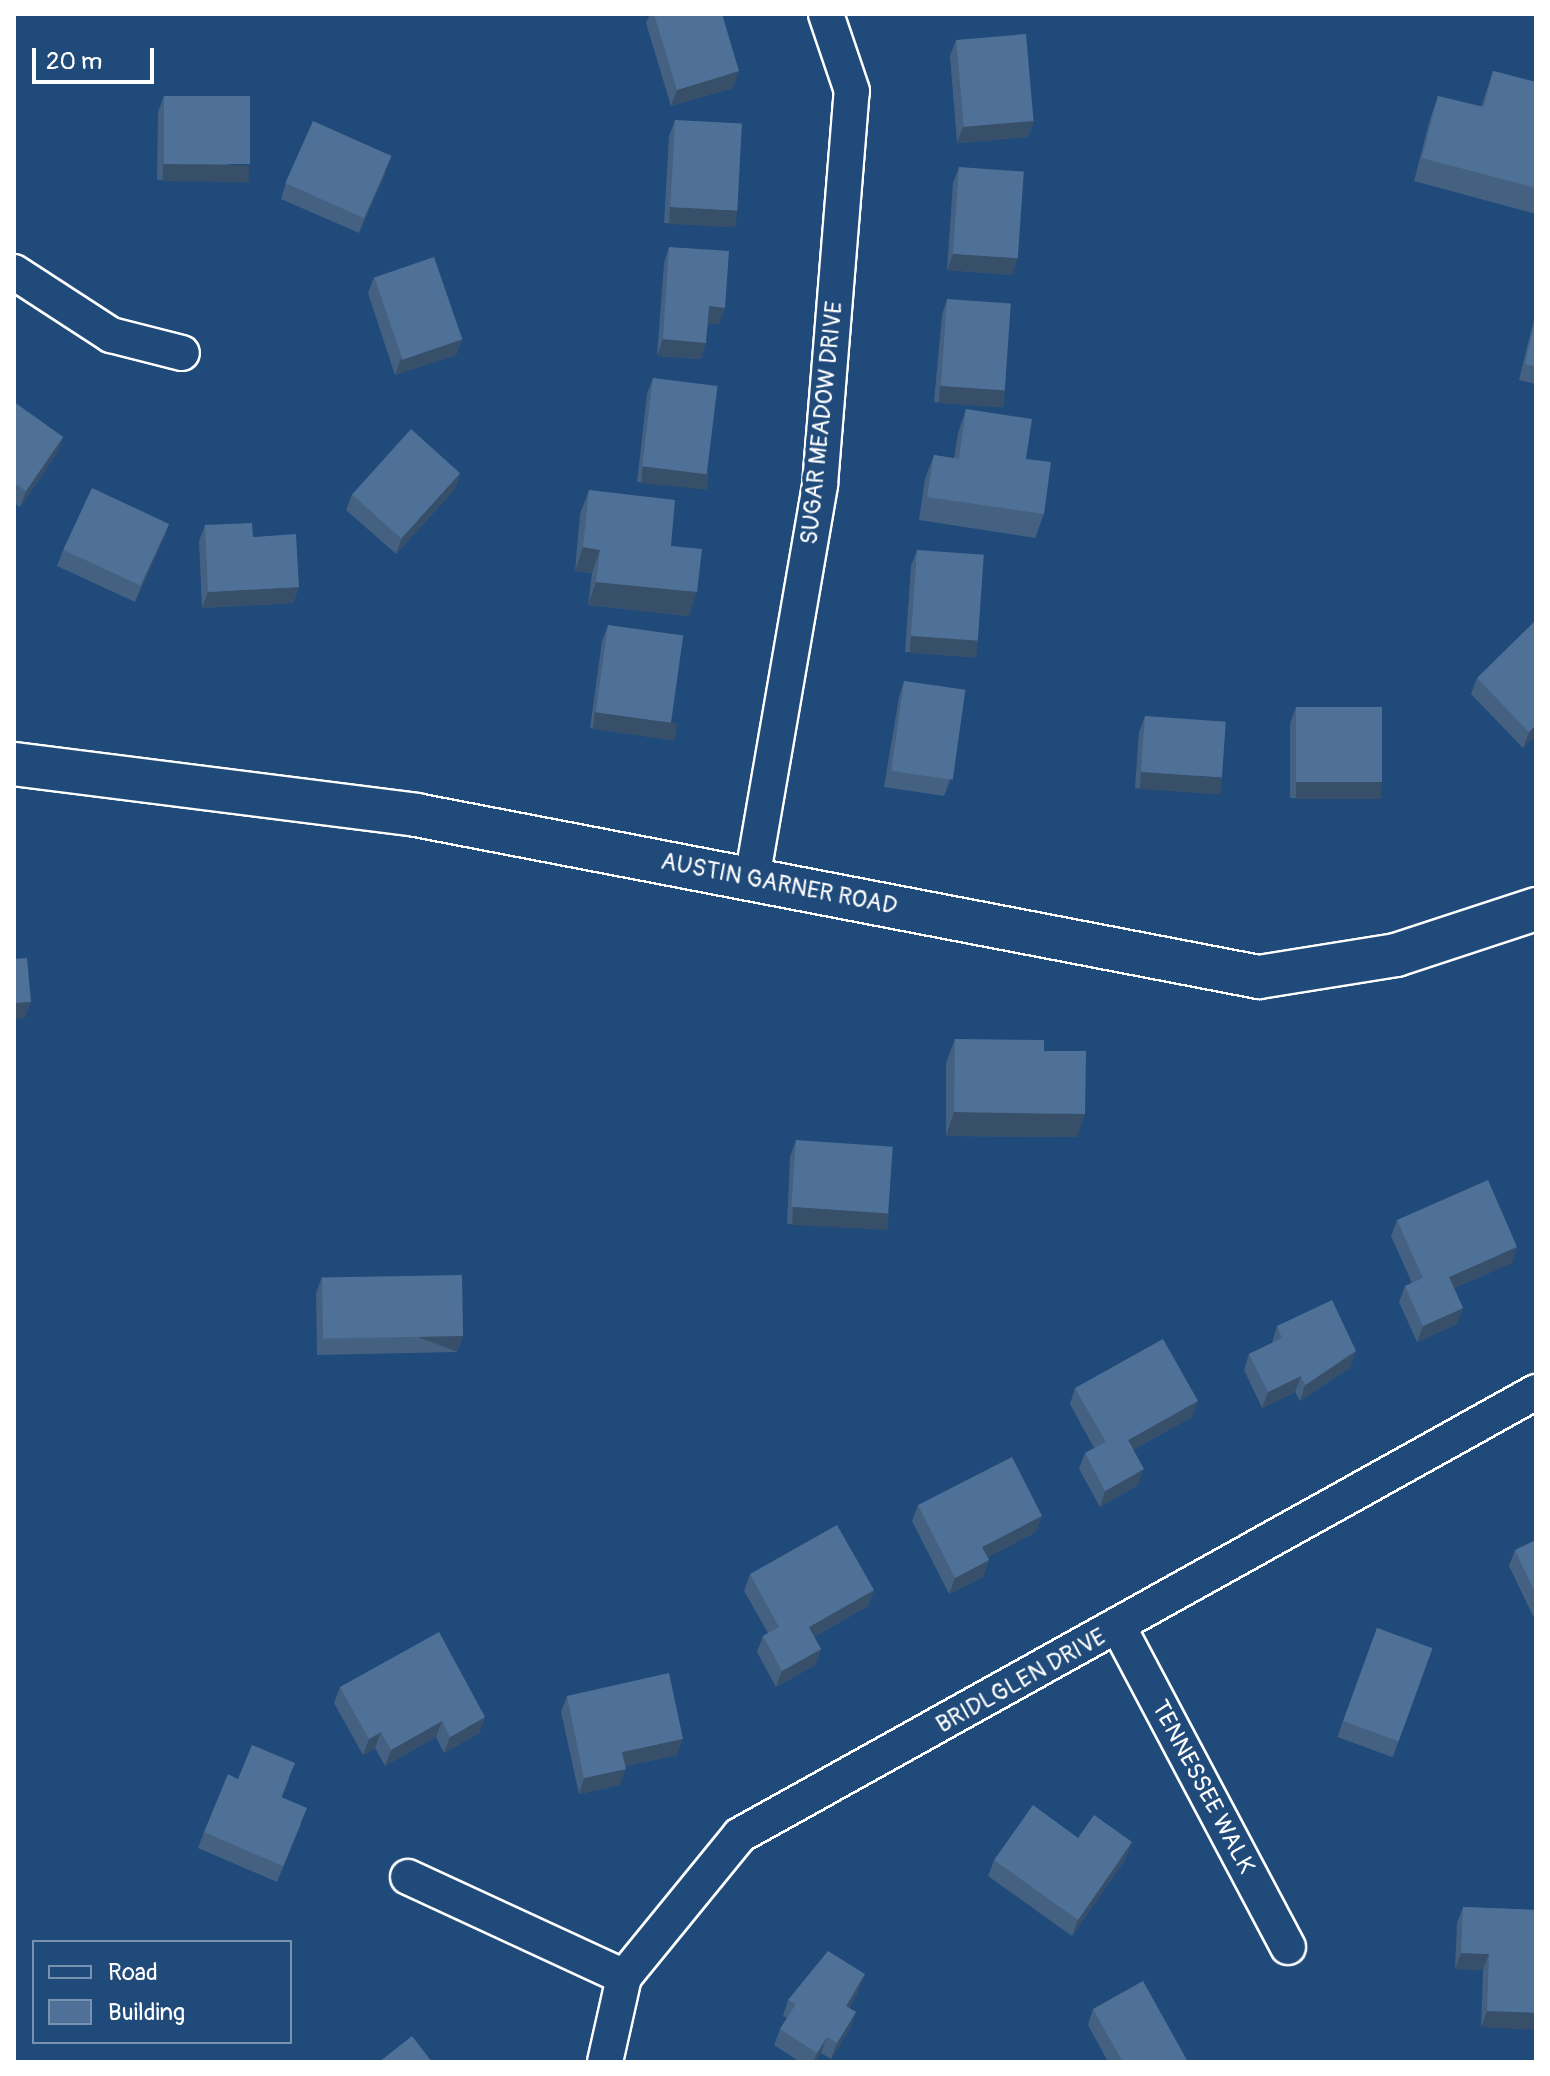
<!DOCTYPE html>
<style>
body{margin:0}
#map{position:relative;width:1550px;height:2076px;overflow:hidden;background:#1f4a7a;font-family:Pangolin,sans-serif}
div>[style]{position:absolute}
.roads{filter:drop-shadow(2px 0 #fff) drop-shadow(-2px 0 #fff) drop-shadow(0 2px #fff) drop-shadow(0 -2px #fff)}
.minor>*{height:34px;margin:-17px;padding:0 17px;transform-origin:17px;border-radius:17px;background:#1f4a7a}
.tertiary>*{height:42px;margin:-21px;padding:0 21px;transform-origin:21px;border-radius:21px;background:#1f4a7a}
.wall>*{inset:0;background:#456182;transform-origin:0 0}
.shaded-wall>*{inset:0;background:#384f6a;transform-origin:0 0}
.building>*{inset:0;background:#507197;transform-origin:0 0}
span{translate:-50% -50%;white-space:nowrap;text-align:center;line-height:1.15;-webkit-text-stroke:8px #1f4a7a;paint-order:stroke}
.street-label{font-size:24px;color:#fff}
.frame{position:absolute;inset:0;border:16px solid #fff;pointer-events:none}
.legend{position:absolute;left:32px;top:1940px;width:260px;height:104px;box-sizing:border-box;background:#1f4a7a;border:2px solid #7992af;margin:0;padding:10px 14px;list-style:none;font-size:24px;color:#fff}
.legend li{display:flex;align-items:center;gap:16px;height:40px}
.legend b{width:40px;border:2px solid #7992af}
.scale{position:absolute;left:32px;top:48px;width:122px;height:36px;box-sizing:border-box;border:4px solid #fff;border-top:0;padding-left:10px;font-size:24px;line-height:28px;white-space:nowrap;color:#fff;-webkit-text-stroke:6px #1f4a7a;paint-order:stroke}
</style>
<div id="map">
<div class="roads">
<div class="minor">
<div style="left:14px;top:272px;width:116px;rotate:33deg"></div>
<div style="left:111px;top:335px;width:73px;rotate:14.2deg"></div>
<div style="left:752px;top:879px;width:400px;rotate:-80.2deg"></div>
<div style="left:820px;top:485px;width:395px;rotate:-85.4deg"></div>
<div style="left:852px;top:91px;width:81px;rotate:-108.7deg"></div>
<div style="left:1119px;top:1628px;width:361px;rotate:62.1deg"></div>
<div style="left:408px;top:1877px;width:238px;rotate:24.8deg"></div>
<div style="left:605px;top:2062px;width:87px;rotate:-77.4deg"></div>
<div style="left:624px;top:1977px;width:183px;rotate:-50.8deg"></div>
<div style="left:740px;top:1835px;width:911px;rotate:-29.1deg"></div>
</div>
<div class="tertiary">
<div style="left:14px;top:764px;width:405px;rotate:7.2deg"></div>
<div style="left:416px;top:815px;width:858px;rotate:10.88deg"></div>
<div style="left:1259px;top:977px;width:139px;rotate:-9.1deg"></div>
<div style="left:1396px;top:955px;width:147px;rotate:-18.2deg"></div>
</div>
</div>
<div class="wall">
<div style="clip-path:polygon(650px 14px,722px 14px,733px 88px,671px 106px,646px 23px)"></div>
<div style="clip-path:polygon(956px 40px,1034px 121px,1028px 137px,957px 143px,950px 56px)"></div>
<div style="clip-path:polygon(1493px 71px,1536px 82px,1536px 214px,1414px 181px,1430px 119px,1438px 96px,1481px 107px)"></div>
<div style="clip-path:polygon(164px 96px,244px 181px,157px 180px,158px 112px)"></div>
<div style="clip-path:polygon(675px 120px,737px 211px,731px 227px,664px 223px,669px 136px)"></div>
<div style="clip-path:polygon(959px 167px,1012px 275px,947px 270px,953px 183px)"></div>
<div style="clip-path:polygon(386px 172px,359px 233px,281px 199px,286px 183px)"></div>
<div style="clip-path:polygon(669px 247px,719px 324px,708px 323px,701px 359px,657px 356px,664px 263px)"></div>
<div style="clip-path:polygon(374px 277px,462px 339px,456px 355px,395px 375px,368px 293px)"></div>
<div style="clip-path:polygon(947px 299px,1005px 391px,999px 407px,934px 402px,942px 315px)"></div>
<div style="clip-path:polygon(1536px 311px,1536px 384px,1519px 380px)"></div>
<div style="clip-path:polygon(653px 378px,703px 489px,637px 482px,647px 394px)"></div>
<div style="clip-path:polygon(14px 402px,63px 437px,57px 453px,20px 507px,14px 503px)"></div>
<div style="clip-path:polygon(966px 409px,1044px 514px,1035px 538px,919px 520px,925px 479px,934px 455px,954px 458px,958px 433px)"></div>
<div style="clip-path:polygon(460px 473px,455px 489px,396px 554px,346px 510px,352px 494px)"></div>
<div style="clip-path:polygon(589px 490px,671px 546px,689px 616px,588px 605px,592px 573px,575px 571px,580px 514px)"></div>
<div style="clip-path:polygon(169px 524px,163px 540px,135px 602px,57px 566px,63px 550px)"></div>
<div style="clip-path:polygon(205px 525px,253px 537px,299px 587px,293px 603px,202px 608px,199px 541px)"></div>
<div style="clip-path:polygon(917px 550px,978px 641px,972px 657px,905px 652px,911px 566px)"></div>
<div style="clip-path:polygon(608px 625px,671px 740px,590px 728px,602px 641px)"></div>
<div style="clip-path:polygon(1477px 678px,1536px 735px,1523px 748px,1471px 694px)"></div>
<div style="clip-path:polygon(904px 681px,950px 780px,944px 796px,884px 787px,899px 697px)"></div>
<div style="clip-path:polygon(1296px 707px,1381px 782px,1375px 798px,1290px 798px,1290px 723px)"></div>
<div style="clip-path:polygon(1145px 716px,1216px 794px,1135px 788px,1139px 732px)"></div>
<div style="clip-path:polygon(955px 1039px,1044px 1051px,1077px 1137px,946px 1136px,946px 1063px)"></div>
<div style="clip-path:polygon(796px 1140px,883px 1229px,787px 1224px,790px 1157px)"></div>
<div style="clip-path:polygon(1397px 1220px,1512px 1263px,1454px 1288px,1463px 1308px,1457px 1324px,1417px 1342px,1399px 1302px,1405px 1286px,1412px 1283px,1391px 1236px)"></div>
<div style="clip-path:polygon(322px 1277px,463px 1336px,457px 1352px,317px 1355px,316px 1293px)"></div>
<div style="clip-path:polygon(1277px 1326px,1351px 1367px,1300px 1401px,1295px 1392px,1262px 1408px,1244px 1370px,1249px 1354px,1272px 1343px)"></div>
<div style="clip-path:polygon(1075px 1388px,1192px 1417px,1133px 1450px,1138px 1485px,1100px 1507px,1079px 1469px,1085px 1453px,1094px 1448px,1070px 1404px)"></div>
<div style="clip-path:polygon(918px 1505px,1036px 1532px,988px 1557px,989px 1560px,983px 1577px,949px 1594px,912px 1521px)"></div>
<div style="clip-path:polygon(1536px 1540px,1536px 1615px,1533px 1616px,1509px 1566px,1515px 1550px)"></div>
<div style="clip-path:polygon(750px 1574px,874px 1590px,868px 1606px,814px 1637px,821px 1649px,815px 1665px,776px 1687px,757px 1652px,763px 1636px,768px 1633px,744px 1591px)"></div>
<div style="left:1377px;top:1628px;width:59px;height:116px;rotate:20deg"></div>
<div style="clip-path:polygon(340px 1687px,485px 1717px,479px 1733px,444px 1753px,436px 1737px,385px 1766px,375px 1748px,363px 1755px,334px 1703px)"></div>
<div style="clip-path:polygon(567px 1696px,677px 1755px,625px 1766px,620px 1785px,579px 1794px,561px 1712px)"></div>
<div style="clip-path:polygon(238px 1779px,289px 1779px,282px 1797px,301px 1824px,277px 1882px,198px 1848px,204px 1832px)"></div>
<div style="clip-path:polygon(1078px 1838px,1126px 1858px,1072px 1936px,988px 1876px,994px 1860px)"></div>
<div style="clip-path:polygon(1463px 1907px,1536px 1910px,1481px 2027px,1483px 1970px,1455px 1969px,1457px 1923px)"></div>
<div style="clip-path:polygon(859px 1990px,849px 2008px,856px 2012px,850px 2028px,831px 2059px,821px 2053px,815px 2062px,800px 2062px,774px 2045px,780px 2029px,787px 2018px,783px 2016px,788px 2000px)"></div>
<div style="clip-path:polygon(1093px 2009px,1188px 2062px,1108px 2062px,1088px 2025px)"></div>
</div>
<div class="shaded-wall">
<div style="clip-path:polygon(739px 71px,733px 88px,671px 106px,677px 90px)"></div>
<div style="clip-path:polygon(1034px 121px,1028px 137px,957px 143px,963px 127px)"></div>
<div style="clip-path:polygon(392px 156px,386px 172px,359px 233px,365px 217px)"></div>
<div style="left:163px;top:164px;width:86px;height:17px;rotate:1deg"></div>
<div style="left:670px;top:207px;width:67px;height:17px;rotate:3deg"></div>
<div style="clip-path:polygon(953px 254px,1018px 258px,1012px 275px,947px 270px)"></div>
<div style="clip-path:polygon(709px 306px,725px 308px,719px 324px,703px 322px)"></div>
<div style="clip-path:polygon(462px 339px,456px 355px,395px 375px,401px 359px)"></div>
<div style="clip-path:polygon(663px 339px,706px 343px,701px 359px,657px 356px)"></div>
<div style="left:940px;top:386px;width:65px;height:17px;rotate:4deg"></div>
<div style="clip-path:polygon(63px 437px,57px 453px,20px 507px,26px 491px)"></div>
<div style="left:643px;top:466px;width:66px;height:17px;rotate:6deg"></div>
<div style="clip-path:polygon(460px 473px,455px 489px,396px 554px,402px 538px)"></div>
<div style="clip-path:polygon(169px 524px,163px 540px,135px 602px,141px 586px)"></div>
<div style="clip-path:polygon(583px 547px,600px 550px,592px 573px,575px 571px)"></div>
<div style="clip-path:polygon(596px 582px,697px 592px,689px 616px,588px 605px)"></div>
<div style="clip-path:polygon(299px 587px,293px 603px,202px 608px,208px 592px)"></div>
<div style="left:911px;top:636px;width:67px;height:17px;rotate:4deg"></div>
<div style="left:595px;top:712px;width:83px;height:17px;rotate:8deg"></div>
<div style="clip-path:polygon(1536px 725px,1536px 735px,1523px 748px,1529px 732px)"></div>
<div style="left:1141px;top:772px;width:81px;height:17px;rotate:4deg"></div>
<div style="left:1296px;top:782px;width:85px;height:17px"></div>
<div style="clip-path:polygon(31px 1002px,25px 1018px,14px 1019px,14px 1003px)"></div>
<div style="clip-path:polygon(954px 1112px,1085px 1114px,1077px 1137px,946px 1136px)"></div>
<div style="left:793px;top:1207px;width:96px;height:18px;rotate:3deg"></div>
<div style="clip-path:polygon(1517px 1247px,1512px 1263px,1443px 1293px,1449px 1277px)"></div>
<div style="clip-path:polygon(1463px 1308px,1457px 1324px,1417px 1342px,1423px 1326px)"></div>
<div style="left:463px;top:1336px;width:17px;height:140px;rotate:111deg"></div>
<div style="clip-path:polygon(1356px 1351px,1351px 1367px,1300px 1401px,1305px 1385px)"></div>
<div style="clip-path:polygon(1301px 1376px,1295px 1392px,1262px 1408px,1268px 1392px)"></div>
<div style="clip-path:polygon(1198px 1401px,1192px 1417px,1122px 1456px,1128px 1440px)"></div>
<div style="clip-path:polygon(1144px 1469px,1138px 1485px,1100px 1507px,1105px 1491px)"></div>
<div style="clip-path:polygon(1042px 1516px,1036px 1532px,977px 1563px,982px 1547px)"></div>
<div style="clip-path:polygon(989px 1560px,983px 1577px,949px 1594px,955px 1578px)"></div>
<div style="clip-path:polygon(874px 1590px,868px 1606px,803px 1643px,809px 1627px)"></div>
<div style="clip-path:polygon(821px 1649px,815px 1665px,776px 1687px,782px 1671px)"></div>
<div style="clip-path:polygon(485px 1717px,479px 1733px,444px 1753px,450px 1737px)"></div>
<div style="clip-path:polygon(442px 1721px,436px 1737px,385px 1766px,391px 1750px)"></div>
<div style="clip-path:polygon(381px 1732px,375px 1748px,363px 1755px,369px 1739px)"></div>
<div style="clip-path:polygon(683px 1739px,677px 1755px,616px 1768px,622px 1752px)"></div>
<div style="clip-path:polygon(626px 1769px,620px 1785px,579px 1794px,584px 1778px)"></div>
<div style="clip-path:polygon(1132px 1842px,1126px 1858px,1072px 1936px,1078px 1920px)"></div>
<div style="clip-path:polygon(1461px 1953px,1489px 1954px,1483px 1970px,1455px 1969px)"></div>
<div style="clip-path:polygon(865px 1974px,859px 1990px,840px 2022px,846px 2006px)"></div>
<div style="clip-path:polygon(1487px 2011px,1536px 2013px,1536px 2030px,1481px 2027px)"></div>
<div style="clip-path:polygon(856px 2012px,850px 2028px,831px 2059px,837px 2043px)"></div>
<div style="clip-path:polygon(827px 2037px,821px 2053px,815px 2062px,813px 2062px,817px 2053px)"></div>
</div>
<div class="building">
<div style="clip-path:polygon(654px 14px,722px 14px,739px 71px,677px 90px)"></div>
<div style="left:1026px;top:34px;width:87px;height:70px;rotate:85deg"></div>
<div style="clip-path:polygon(1493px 71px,1536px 82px,1536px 188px,1422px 158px,1438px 96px,1484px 107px)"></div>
<div style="left:164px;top:96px;width:86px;height:68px"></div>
<div style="left:675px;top:120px;width:67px;height:87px;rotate:3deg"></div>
<div style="left:313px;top:121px;width:86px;height:68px;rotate:24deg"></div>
<div style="left:959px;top:167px;width:65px;height:87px;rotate:4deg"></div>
<div style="clip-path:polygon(669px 247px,729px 251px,725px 308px,709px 306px,706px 343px,663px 339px)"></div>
<div style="left:434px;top:257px;width:87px;height:63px;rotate:71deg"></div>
<div style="left:947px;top:299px;width:64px;height:87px;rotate:4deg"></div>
<div style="clip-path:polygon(1536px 316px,1536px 367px,1525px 364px)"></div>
<div style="left:653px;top:378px;width:65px;height:89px;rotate:7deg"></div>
<div style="clip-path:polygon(14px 402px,63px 437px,26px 491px,14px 483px)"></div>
<div style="clip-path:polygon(966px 409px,1032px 419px,1026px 459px,1051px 462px,1044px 514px,927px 497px,934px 455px,959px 459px)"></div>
<div style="left:411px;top:429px;width:66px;height:88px;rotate:42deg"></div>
<div style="left:92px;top:488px;width:85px;height:68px;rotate:25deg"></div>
<div style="clip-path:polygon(589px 490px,675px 500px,671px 546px,702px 549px,697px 592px,596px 582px,600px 550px,583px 547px)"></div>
<div style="clip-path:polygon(252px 523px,253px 537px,296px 534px,299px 587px,208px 592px,205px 525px)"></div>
<div style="left:917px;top:550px;width:67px;height:86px;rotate:4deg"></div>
<div style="clip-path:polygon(1536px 620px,1536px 725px,1529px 732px,1477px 678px)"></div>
<div style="left:608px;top:625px;width:76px;height:88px;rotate:8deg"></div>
<div style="left:904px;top:681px;width:62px;height:91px;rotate:8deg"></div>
<div style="left:1296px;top:707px;width:86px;height:75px"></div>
<div style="left:1145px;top:716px;width:81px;height:56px;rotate:4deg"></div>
<div style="clip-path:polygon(27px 958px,31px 1002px,14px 1003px,14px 959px)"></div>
<div style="clip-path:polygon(955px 1039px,1044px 1040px,1044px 1051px,1086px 1051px,1085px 1114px,954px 1112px)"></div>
<div style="left:796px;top:1140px;width:97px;height:67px;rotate:4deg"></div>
<div style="clip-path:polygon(1488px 1180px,1517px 1247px,1449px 1277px,1463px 1308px,1423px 1326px,1405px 1286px,1423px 1278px,1397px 1220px)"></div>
<div style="left:462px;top:1275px;width:61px;height:140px;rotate:89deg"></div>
<div style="clip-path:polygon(1332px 1300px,1356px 1351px,1305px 1385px,1301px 1376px,1268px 1392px,1249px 1354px,1282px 1338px,1277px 1326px)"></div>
<div style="clip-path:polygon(1163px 1339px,1198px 1401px,1128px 1440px,1144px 1469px,1105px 1491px,1085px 1453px,1106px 1442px,1075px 1388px)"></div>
<div style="clip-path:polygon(1012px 1457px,1042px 1516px,982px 1547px,989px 1560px,955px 1578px,918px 1505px)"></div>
<div style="clip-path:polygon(837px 1525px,874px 1590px,809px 1627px,821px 1649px,782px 1671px,763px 1636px,779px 1627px,750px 1574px)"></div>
<div style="clip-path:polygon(1536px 1540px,1536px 1595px,1515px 1550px)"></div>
<div style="left:1377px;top:1628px;width:59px;height:99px;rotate:20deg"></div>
<div style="clip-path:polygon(439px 1632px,485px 1717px,450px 1737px,442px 1721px,391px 1750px,381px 1732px,369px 1739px,340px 1687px)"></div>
<div style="clip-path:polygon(669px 1673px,683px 1739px,622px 1752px,626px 1769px,584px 1778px,567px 1696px)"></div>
<div style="clip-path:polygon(252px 1745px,295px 1763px,281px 1797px,307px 1808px,283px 1866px,204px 1832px,228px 1774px,238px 1779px)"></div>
<div style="clip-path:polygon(1033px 1805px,1078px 1838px,1094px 1815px,1132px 1842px,1078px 1920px,994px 1860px)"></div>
<div style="clip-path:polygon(1463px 1907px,1536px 1910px,1536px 2013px,1487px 2011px,1489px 1954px,1461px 1953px)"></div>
<div style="clip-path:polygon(828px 1951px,865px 1974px,846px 2006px,856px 2012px,837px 2043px,827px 2037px,817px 2053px,780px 2029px,796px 2004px,788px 2000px)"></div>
<div style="clip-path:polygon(1143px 1981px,1188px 2062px,1123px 2062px,1093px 2009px)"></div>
<div style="clip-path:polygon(412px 2036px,432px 2062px,379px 2062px)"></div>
</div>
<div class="street-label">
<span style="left:822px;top:423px;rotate:-84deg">SUGAR MEADOW DRIVE</span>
<span style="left:779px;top:884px;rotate:11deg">AUSTIN GARNER ROAD</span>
<span style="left:1021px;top:1681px;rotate:-29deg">BRIDLGLEN DRIVE</span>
<span style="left:1203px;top:1787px;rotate:62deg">TENNESSEE WALK</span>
</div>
<div class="frame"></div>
<ul class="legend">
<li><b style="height:10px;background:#1f4a7a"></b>Road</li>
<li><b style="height:22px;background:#507197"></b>Building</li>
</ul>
<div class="scale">20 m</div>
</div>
